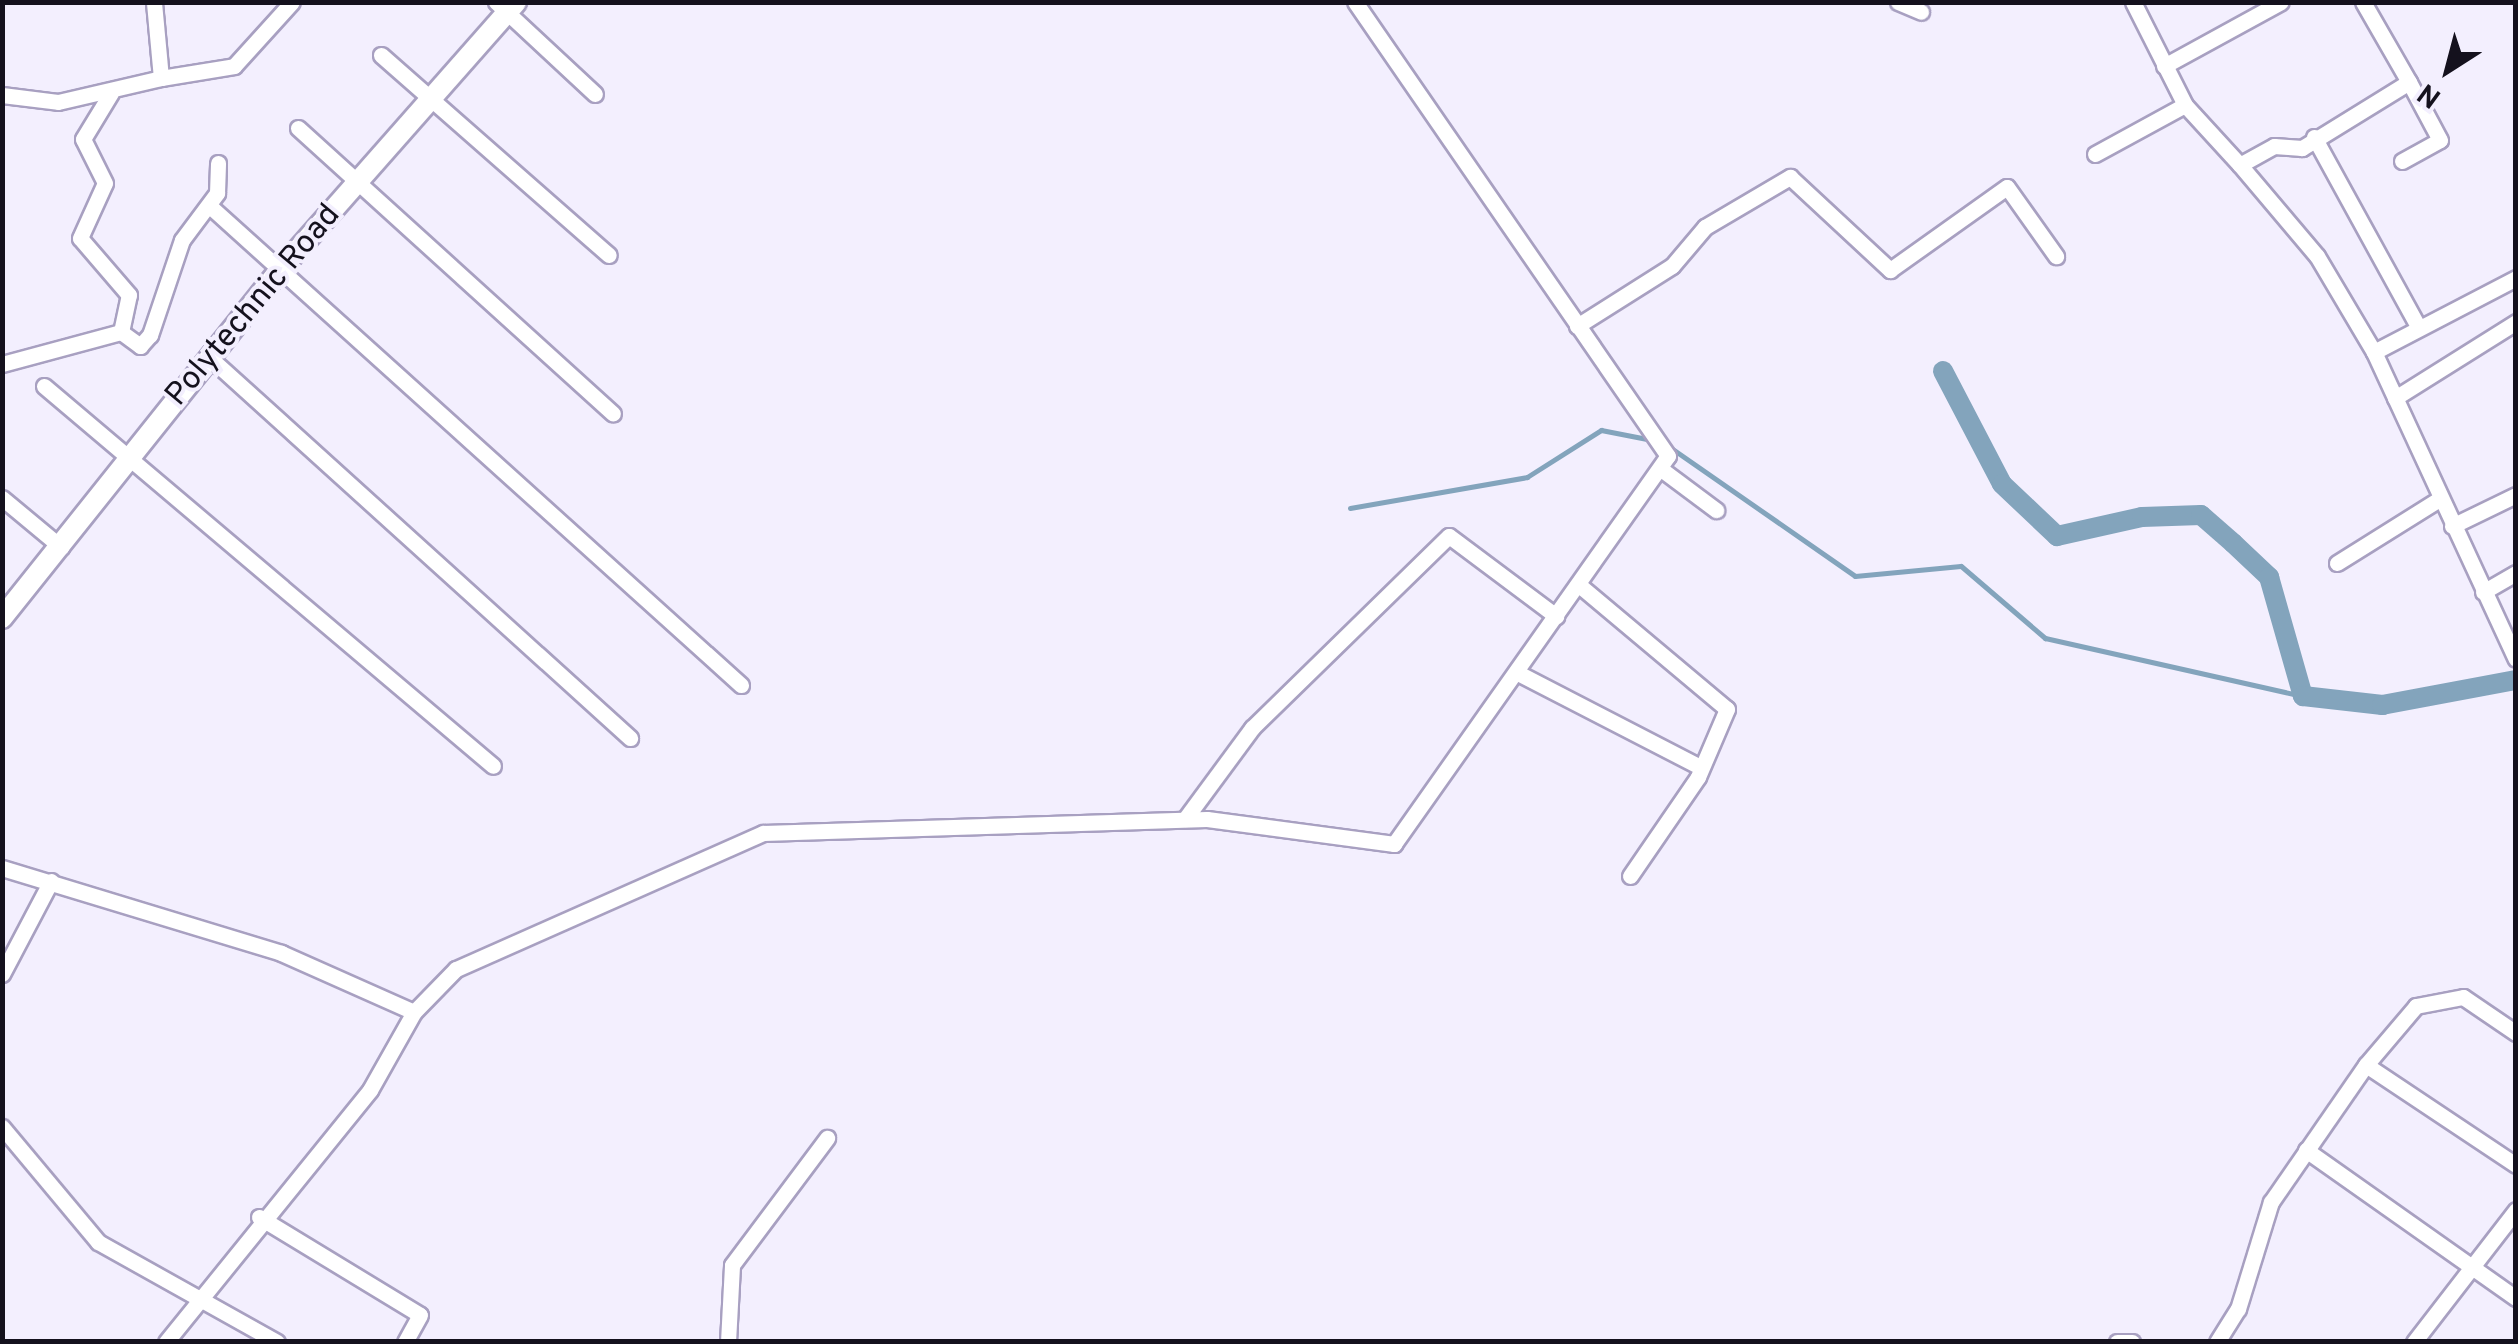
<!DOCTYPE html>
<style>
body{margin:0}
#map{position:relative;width:2518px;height:1344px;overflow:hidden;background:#f3effe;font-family:Overpass,sans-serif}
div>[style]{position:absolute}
.stream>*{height:5px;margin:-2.5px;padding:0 2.5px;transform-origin:2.5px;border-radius:2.5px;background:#83a4bc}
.canal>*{height:20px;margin:-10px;padding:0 10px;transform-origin:10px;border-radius:10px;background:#83a4bc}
.roads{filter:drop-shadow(2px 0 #a8a0c1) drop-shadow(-2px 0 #a8a0c1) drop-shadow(0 2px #a8a0c1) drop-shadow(0 -2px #a8a0c1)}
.minor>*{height:15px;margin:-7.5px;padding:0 7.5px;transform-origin:7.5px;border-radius:7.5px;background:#fff}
.tertiary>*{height:20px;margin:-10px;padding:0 10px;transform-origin:10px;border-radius:10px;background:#fff}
span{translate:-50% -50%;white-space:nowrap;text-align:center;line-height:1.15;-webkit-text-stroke:8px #f3effe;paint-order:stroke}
.street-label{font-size:32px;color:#14111d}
.frame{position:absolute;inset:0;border:5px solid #14111d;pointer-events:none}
.north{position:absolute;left:2398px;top:20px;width:100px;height:100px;-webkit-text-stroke:8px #f3effe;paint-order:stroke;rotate:216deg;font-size:28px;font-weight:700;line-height:40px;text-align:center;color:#14111d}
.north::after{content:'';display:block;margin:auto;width:35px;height:45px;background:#14111d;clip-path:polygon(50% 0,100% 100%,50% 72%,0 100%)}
</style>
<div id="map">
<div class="stream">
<div style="left:1671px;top:448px;width:224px;rotate:34.8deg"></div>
<div style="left:1855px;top:576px;width:106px;rotate:-5.4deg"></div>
<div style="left:1961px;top:566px;width:111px;rotate:40.6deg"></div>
<div style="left:2045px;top:638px;width:264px;rotate:12.7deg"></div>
<div style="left:1350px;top:508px;width:180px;rotate:-9.9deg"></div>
<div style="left:1527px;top:477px;width:88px;rotate:-32.4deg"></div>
<div style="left:1601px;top:430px;width:52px;rotate:11.1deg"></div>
</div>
<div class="canal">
<div style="left:1943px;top:371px;width:127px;rotate:62.4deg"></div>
<div style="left:2002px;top:484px;width:76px;rotate:43.4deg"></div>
<div style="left:2057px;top:536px;width:87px;rotate:-12.6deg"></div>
<div style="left:2142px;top:517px;width:59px;rotate:-1.9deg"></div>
<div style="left:2201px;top:515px;width:43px;rotate:41.2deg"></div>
<div style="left:2233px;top:543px;width:50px;rotate:43.4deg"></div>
<div style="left:2269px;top:577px;width:124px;rotate:74.1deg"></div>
<div style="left:2303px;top:696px;width:80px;rotate:6.5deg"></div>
<div style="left:2382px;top:705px;width:136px;rotate:-10.6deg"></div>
</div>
<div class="roads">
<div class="minor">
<div style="left:496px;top:2px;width:135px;rotate:42.9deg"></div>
<div style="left:1898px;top:2px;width:25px;rotate:23deg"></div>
<div style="left:2133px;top:2px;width:115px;rotate:63.2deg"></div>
<div style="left:2185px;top:105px;width:81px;rotate:47.5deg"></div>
<div style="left:2363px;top:2px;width:92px;rotate:60.1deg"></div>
<div style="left:381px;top:55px;width:303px;rotate:41.3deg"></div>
<div style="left:2164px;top:66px;width:133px;rotate:-28.7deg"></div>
<div style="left:161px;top:78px;width:74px;rotate:-9.3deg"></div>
<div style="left:234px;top:66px;width:86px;rotate:-47.8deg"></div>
<div style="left:2px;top:95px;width:56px;rotate:7.1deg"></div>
<div style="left:58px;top:102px;width:106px;rotate:-13.1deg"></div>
<div style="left:161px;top:78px;width:76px;rotate:-95.3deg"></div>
<div style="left:298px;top:128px;width:425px;rotate:42.2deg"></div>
<div style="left:2314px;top:137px;width:218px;rotate:61.2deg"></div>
<div style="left:2095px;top:154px;width:102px;rotate:-28.6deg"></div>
<div style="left:2402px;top:161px;width:43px;rotate:-28.9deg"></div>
<div style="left:2440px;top:140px;width:66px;rotate:-118.1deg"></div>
<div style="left:2409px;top:82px;width:126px;rotate:148.3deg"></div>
<div style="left:2302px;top:148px;width:28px;rotate:-176deg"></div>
<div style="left:2274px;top:146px;width:39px;rotate:151deg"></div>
<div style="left:2240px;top:165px;width:119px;rotate:49.8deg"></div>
<div style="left:2317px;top:256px;width:112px;rotate:59.3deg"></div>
<div style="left:2374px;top:352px;width:338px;rotate:65.2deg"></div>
<div style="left:213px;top:209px;width:711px;rotate:42.04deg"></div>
<div style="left:1577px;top:326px;width:112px;rotate:-32.3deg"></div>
<div style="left:1672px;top:266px;width:51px;rotate:-49.8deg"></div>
<div style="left:1705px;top:227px;width:99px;rotate:-30.5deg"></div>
<div style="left:1790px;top:177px;width:137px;rotate:42.9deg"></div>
<div style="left:1890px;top:270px;width:143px;rotate:-35.4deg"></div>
<div style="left:2007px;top:187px;width:85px;rotate:54.6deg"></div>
<div style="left:121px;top:332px;width:24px;rotate:36deg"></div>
<div style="left:140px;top:346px;width:15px;rotate:-48deg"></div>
<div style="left:150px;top:335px;width:100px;rotate:-71.4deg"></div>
<div style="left:182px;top:240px;width:59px;rotate:-53.3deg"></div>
<div style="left:217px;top:193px;width:30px;rotate:-88deg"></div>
<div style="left:2374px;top:352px;width:160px;rotate:-27.5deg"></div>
<div style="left:209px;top:357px;width:568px;rotate:42.14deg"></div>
<div style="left:2px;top:364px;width:123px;rotate:-15.1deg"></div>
<div style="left:121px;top:332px;width:38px;rotate:-78deg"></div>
<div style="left:129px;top:295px;width:75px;rotate:-130.7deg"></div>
<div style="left:80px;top:238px;width:60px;rotate:-65.6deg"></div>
<div style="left:105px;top:183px;width:49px;rotate:-116.6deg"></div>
<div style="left:83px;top:139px;width:54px;rotate:-58.7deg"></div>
<div style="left:44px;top:386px;width:588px;rotate:40.24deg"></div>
<div style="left:2395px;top:398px;width:143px;rotate:-32.1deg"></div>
<div style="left:1665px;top:472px;width:64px;rotate:36.7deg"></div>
<div style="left:2px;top:498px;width:77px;rotate:39.7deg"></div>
<div style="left:2452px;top:526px;width:71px;rotate:-25.8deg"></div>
<div style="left:2337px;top:563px;width:119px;rotate:-32deg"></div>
<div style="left:1579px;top:585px;width:193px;rotate:40deg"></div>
<div style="left:1727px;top:709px;width:74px;rotate:113.1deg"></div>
<div style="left:1698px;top:777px;width:120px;rotate:124.5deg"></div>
<div style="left:2483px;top:592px;width:38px;rotate:-30deg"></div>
<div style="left:1516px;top:672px;width:207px;rotate:27.3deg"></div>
<div style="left:1185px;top:819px;width:113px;rotate:-53.6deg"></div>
<div style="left:1252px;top:728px;width:275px;rotate:-44.3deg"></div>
<div style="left:1449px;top:536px;width:134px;rotate:36.8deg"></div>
<div style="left:2px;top:868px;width:292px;rotate:16.9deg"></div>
<div style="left:281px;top:953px;width:145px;rotate:23.9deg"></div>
<div style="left:2px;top:974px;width:105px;rotate:-62.2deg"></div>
<div style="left:2516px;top:1033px;width:64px;rotate:-145.8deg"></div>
<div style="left:2463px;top:997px;width:48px;rotate:169.2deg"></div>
<div style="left:2416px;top:1006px;width:77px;rotate:130.3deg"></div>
<div style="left:2366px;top:1065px;width:180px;rotate:33.7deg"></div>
<div style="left:2px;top:1127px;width:150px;rotate:50.1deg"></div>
<div style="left:98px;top:1242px;width:205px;rotate:29.2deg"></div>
<div style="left:2306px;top:1150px;width:257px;rotate:35.2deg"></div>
<div style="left:259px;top:1217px;width:188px;rotate:31.3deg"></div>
<div style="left:420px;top:1315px;width:31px;rotate:119deg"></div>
<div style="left:166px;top:1342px;width:324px;rotate:-51deg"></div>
<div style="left:370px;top:1090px;width:90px;rotate:-60.6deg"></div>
<div style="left:414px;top:1012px;width:60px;rotate:-45.7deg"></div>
<div style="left:456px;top:969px;width:336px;rotate:-23.9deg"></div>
<div style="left:763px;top:833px;width:444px;rotate:-1.8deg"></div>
<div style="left:1207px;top:819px;width:189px;rotate:7.6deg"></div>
<div style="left:1394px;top:844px;width:475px;rotate:-54.8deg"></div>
<div style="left:1668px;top:456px;width:551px;rotate:-124.58deg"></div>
<div style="left:728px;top:1342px;width:77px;rotate:-87deg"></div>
<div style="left:732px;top:1265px;width:159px;rotate:-53.2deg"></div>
<div style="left:2117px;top:1342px;width:15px"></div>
<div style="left:2217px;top:1342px;width:39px;rotate:-58deg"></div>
<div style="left:2238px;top:1309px;width:112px;rotate:-72.9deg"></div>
<div style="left:2271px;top:1202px;width:167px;rotate:-55.3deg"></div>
<div style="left:2414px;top:1342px;width:167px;rotate:-52.3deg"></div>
</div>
<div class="tertiary">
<div style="left:2px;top:618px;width:445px;rotate:-51.4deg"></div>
<div style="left:280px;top:270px;width:357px;rotate:-48.6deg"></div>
</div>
</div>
<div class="street-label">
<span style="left:254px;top:306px;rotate:-50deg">Polytechnic Road</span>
</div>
<div class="frame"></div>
<div class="north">N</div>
</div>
